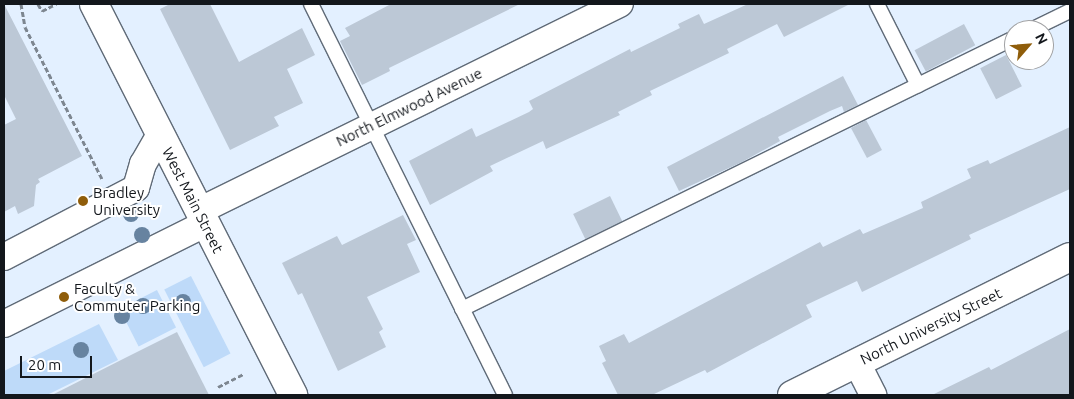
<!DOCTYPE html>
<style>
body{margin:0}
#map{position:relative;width:1074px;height:399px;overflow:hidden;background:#e3f0ff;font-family:Ubuntu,sans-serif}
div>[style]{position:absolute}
.green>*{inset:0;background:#bedaf9;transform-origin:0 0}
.building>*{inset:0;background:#bcc8d6;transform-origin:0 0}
.path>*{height:3px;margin-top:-1.5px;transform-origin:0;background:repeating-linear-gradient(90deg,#7d8690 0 5px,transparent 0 7.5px)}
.roads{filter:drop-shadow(1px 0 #606b78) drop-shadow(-1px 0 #606b78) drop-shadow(0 1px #606b78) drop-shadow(0 -1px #606b78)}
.service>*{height:14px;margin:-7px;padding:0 7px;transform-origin:7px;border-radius:7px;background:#fff}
.minor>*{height:26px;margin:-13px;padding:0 13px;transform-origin:13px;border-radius:13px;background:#fff}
.secondary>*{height:28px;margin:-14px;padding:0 14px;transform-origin:14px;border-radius:14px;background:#fff}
.trees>*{width:16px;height:16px;margin:-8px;border-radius:50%;background:#6783a0}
.dots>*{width:14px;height:14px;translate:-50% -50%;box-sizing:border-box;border:2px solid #fff;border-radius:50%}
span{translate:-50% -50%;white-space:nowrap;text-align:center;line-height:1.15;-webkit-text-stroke:4px #fff;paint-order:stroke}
.street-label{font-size:15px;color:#13171c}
.poi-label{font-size:15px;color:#13171c}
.left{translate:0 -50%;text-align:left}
.frame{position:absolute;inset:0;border:5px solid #13171c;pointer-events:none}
.north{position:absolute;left:1004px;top:20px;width:50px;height:50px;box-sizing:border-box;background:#fff;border:1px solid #a1a2a4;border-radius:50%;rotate:63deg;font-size:14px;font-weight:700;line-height:20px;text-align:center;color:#13171c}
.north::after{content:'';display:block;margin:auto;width:18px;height:22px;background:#8f5d0a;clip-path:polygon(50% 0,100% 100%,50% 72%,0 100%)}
.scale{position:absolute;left:20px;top:356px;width:72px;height:22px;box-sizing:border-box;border:2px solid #13171c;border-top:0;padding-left:6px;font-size:15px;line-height:18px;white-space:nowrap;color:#13171c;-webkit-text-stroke:4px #fff;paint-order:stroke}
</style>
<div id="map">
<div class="green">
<div style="left:191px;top:276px;width:87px;height:30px;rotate:63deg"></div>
<div style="left:157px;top:290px;width:42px;height:42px;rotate:63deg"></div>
<div style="clip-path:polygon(99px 324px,118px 360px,47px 395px,4px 395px,4px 371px)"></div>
</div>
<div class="building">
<div style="clip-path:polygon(4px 4px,82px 156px,38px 179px,40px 182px,36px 185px,34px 206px,18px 214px,15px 206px,4px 212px,4px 125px,16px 119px,4px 95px)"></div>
<div style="clip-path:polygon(170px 4px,210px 4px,239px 62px,302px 28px,315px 55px,287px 69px,303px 103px,274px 117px,279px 126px,230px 150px,160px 9px)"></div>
<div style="clip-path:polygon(391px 4px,520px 4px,389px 68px,390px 71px,362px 85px,340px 41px,350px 36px,345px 28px)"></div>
<div style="clip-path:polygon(748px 4px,850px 4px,784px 37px,777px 24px,727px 49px,729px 53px,650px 91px,652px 95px,618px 112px,620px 115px,546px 149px,543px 141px,490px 166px,493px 171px,430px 205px,409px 161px,472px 128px,476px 137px,529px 112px,533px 109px,529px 101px,630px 49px,631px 52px,680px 28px,678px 24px,699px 14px,704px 24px)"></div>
<div style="left:964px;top:24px;width:24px;height:56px;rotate:62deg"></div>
<div style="left:1006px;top:55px;width:35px;height:29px;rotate:63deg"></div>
<div style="clip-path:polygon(843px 76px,858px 105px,844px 112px,842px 106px,830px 111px,778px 137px,780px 141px,742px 162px,679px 191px,667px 167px)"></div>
<div style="left:866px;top:120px;width:34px;height:17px;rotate:62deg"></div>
<div style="clip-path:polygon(1070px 127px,1070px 189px,969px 235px,971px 239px,862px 292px,857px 281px,806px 305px,812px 317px,707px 373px,705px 370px,652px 395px,618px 395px,602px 363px,606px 361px,599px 346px,624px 334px,629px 343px,820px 242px,823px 247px,860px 229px,863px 234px,923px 208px,921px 202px,971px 178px,967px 169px,988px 160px,990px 164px)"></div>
<div style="left:610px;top:196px;width:28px;height:41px;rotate:64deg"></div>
<div style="clip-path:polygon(403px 215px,416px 240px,407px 244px,420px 272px,367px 297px,383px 329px,379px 332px,386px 347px,338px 371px,302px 293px,298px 295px,282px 263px,337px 236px,342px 245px)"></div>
<div style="clip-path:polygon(1070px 329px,1070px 395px,932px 395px,989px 367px,991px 370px)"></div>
<div style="clip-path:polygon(177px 332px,209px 395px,52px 395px,127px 357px)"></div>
</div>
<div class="path">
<div style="left:21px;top:4px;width:23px;rotate:80deg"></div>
<div style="left:25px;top:27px;width:170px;rotate:63.1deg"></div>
<div style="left:38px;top:4px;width:8px;rotate:60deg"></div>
<div style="left:42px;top:11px;width:16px;rotate:-27deg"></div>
<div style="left:218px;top:387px;width:28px;rotate:-27deg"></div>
</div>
<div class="roads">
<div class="service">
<div style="left:311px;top:4px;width:436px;rotate:63.6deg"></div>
<div style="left:877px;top:4px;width:91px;rotate:63.2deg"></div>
<div style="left:1031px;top:30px;width:43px;rotate:-26deg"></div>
<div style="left:462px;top:309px;width:615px;rotate:-26.15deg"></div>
</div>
<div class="minor">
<div style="left:199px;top:211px;width:469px;rotate:-26.2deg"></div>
<div style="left:4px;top:257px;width:149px;rotate:-27.6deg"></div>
<div style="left:136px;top:188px;width:25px;rotate:-74deg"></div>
<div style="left:143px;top:164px;width:34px;rotate:-60deg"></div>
<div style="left:4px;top:324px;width:225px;rotate:-26.5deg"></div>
<div style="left:857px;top:363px;width:36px;rotate:63deg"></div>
</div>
<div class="secondary">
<div style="left:94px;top:4px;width:439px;rotate:63deg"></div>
<div style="left:792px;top:395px;width:310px;rotate:-26.4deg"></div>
</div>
</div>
<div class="trees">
<div style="left:131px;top:214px"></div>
<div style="left:142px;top:235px"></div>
<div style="left:183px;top:302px"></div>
<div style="left:143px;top:306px"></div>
<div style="left:122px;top:316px"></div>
<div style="left:81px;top:350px"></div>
</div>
<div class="dots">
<div style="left:83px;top:201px;background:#8f5d0a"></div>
<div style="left:64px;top:297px;background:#8f5d0a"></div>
</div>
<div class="street-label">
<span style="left:409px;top:107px;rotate:-26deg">North Elmwood Avenue</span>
<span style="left:193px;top:200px;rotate:63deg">West Main Street</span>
<span style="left:931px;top:326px;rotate:-26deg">North University Street</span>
</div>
<div class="poi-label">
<span class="left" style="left:93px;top:201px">Bradley<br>University</span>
<span class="left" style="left:74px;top:297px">Faculty &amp;<br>Commuter Parking</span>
</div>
<div class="frame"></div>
<div class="north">N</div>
<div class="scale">20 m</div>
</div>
